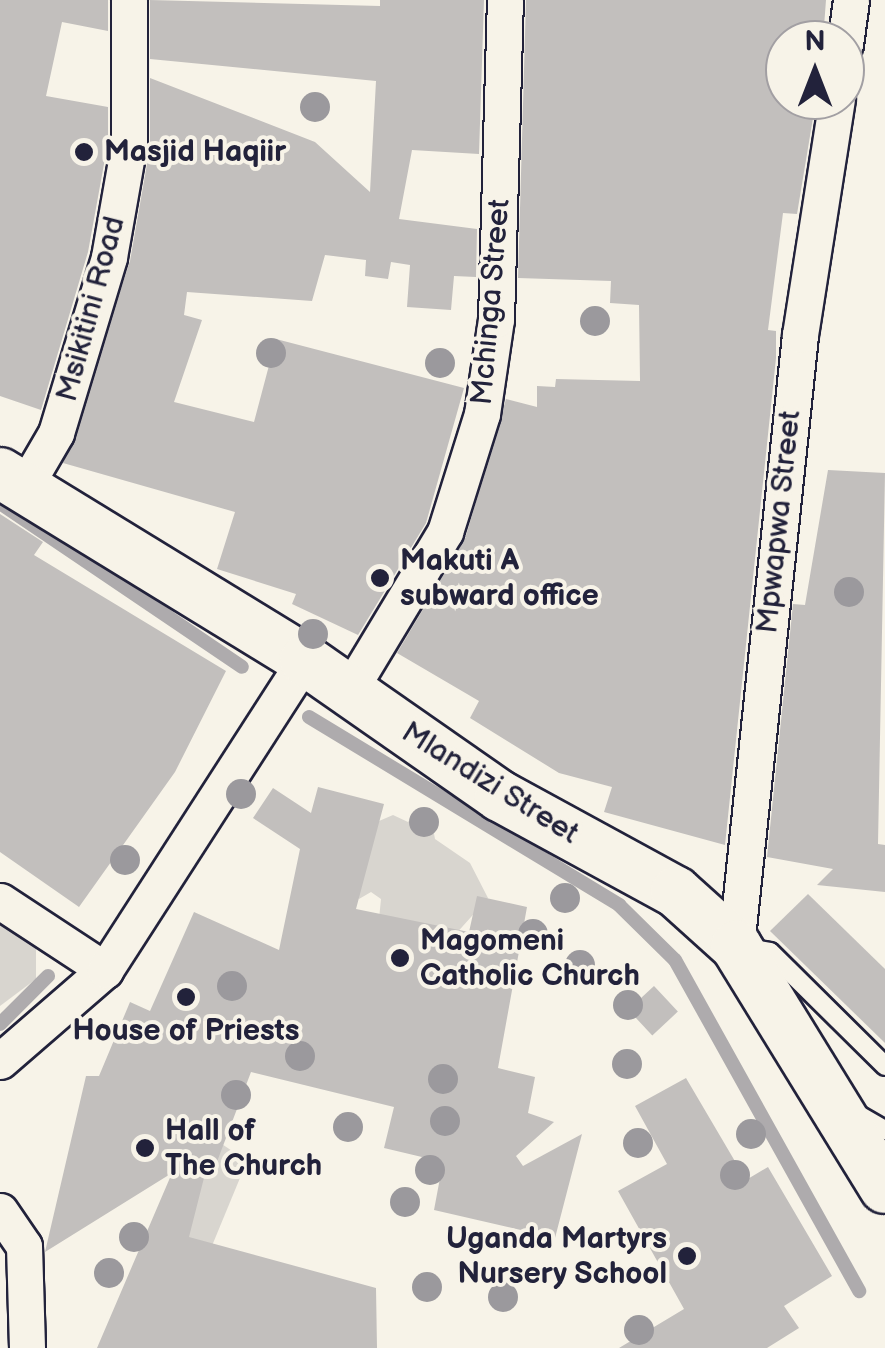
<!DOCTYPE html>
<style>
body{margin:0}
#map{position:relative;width:885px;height:1348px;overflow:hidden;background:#f7f3e8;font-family:"Balsamiq Sans",sans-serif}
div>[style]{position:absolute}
.green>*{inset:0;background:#d8d5cf}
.stream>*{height:14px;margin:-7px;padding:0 7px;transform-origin:7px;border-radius:7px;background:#aeabad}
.building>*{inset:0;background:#c2bfbd;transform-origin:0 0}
.roads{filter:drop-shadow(2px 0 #22223b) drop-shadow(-2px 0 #22223b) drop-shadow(0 2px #22223b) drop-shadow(0 -2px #22223b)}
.lane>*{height:18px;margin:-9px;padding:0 9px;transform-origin:9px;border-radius:9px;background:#f7f3e8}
.street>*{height:35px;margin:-17.5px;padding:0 17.5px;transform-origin:17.5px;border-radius:17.5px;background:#f7f3e8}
.secondary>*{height:50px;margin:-25px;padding:0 25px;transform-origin:25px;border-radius:25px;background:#f7f3e8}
.trees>*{width:30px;height:30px;margin:-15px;border-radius:50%;background:#9b999d}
.dots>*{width:28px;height:28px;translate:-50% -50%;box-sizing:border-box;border:5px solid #f7f3e8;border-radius:50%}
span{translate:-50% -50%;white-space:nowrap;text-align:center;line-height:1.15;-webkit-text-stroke:8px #f7f3e8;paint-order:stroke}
.poi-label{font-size:30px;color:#22223b;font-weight:700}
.left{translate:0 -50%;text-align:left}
.right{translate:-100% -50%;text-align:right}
.street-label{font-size:30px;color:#22223b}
.north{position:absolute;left:765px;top:20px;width:100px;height:100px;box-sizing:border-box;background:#f7f3e8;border:2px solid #a29fa3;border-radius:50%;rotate:0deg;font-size:28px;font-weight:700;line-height:40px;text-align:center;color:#22223b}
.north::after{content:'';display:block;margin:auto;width:35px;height:45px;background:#22223b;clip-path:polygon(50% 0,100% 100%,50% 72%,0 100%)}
</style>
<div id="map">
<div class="green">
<div style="clip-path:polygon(415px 814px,431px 817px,435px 839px,470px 863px,488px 898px,454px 936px,377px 939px,381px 899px,371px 892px,359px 899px,345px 873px,372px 824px,393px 815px,408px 822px)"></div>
<div style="clip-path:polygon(0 919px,36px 944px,36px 979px,0 1006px)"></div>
<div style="clip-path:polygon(207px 1134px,247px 1161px,209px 1253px,190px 1248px,173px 1223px)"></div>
</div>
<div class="stream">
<div style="left:0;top:503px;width:292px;rotate:34.1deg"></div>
<div style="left:309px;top:717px;width:363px;rotate:31.2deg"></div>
<div style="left:619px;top:905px;width:78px;rotate:44.5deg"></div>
<div style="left:675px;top:960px;width:379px;rotate:60.9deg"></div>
<div style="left:0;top:1024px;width:68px;rotate:-45deg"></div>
</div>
<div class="building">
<div style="clip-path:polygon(0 0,108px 0,108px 31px,62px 22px,46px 96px,108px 107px,108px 142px,88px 252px,41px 410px,0 396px)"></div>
<div style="clip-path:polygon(150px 0,380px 6px,380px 0,484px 0,479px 154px,412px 150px,399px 219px,477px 229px,476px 277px,454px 276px,451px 310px,407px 307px,410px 265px,391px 262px,388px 279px,365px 276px,366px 260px,325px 255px,312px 301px,187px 292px,184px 315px,202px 320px,174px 402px,254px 422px,276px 339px,464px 388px,426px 523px,358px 635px,292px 604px,296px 594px,217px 569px,235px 512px,63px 463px,130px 261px,150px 147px,150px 78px,315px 142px,370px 192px,376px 81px,150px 59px)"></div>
<div style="clip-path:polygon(526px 0,826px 0,823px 40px,785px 40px,785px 100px,816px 100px,797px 214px,783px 213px,768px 330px,776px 331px,776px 358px,725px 845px,604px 812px,612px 787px,559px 773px,470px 718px,479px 701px,397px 653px,465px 539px,506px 399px,537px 407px,537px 386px,555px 387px,556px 379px,640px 381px,639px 305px,610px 303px,611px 281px,518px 278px)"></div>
<div style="clip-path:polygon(828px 470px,885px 473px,878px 844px,885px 845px,885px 892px,817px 885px,833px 869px,767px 857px,793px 604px,805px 605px)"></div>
<div style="clip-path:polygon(0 514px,43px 542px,34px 555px,226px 671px,175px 772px,79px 907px,0 852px)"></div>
<div style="clip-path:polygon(318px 787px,384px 804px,356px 909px,469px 932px,477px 896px,527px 907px,498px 1068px,535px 1077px,528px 1113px,554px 1122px,516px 1156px,523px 1166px,582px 1134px,555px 1238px,434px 1210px,443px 1162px,384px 1148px,394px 1107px,251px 1072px,215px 1167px,207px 1166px,189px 1237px,376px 1288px,377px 1348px,97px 1348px,172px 1173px,45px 1252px,86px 1076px,99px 1076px,130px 1002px,150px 1011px,194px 912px,279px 950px,300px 849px,253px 818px,273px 788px,311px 813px)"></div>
<div style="clip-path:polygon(808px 894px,885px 969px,885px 1043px,770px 931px)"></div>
<div style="left:654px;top:986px;width:35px;height:35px;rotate:47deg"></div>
<div style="clip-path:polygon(686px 1078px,746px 1180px,768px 1167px,832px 1276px,784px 1306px,799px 1328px,767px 1348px,619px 1348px,684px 1309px,618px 1191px,667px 1164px,635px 1106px)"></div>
</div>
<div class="roads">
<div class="lane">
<div style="left:748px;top:948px;width:22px;rotate:10deg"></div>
<div style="left:770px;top:952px;width:162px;rotate:44.7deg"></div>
<div style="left:857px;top:1114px;width:32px;rotate:30deg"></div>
</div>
<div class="street">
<div style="left:845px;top:44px;width:44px;rotate:-82.2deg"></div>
<div style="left:24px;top:488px;width:64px;rotate:-59.8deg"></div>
<div style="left:56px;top:433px;width:184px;rotate:-73.2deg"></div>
<div style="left:109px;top:257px;width:115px;rotate:-80deg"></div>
<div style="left:129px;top:144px;width:144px;rotate:-90deg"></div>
<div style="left:349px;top:691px;width:186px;rotate:-58.9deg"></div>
<div style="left:445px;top:532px;width:124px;rotate:-72.6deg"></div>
<div style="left:482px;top:414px;width:96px;rotate:-81.6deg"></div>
<div style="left:496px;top:319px;width:319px;rotate:-88.4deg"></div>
<div style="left:0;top:901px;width:126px;rotate:33.3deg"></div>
<div style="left:736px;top:946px;width:614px;rotate:-84.02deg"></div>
<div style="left:800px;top:335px;width:238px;rotate:-81.1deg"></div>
<div style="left:0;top:1061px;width:139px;rotate:-40.9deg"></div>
<div style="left:105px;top:970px;width:369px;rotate:-57.2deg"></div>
<div style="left:0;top:1211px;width:42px;rotate:55.6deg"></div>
<div style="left:24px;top:1246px;width:102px;rotate:88.3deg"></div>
</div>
<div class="secondary">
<div style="left:0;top:473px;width:358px;rotate:31.5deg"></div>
<div style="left:305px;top:660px;width:238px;rotate:34.9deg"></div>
<div style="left:500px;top:796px;width:200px;rotate:28.6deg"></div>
<div style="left:676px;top:892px;width:81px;rotate:42deg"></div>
<div style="left:736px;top:946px;width:284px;rotate:58.4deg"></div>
</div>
</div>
<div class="trees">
<div style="left:315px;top:107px"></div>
<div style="left:595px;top:321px"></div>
<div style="left:271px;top:353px"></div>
<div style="left:440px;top:363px"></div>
<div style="left:849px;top:592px"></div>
<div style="left:313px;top:634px"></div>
<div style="left:241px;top:794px"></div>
<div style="left:424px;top:822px"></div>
<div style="left:125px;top:860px"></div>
<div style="left:565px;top:898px"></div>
<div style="left:533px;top:934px"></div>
<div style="left:580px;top:965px"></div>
<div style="left:232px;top:986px"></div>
<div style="left:628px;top:1005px"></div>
<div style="left:300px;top:1056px"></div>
<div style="left:627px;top:1064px"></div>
<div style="left:443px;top:1079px"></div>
<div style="left:236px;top:1095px"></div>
<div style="left:445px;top:1121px"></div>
<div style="left:348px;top:1127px"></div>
<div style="left:751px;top:1134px"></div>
<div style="left:638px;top:1143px"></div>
<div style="left:430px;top:1170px"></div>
<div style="left:735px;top:1175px"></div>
<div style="left:405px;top:1202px"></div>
<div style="left:134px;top:1237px"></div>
<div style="left:109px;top:1273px"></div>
<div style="left:427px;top:1287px"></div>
<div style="left:503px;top:1297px"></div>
<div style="left:639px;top:1330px"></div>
</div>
<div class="dots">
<div style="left:84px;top:152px;background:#22223b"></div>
<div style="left:380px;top:578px;background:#22223b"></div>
<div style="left:400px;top:958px;background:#22223b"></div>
<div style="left:186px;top:997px;background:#22223b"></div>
<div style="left:145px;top:1148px;background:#22223b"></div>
<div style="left:687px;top:1256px;background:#22223b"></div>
</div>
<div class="poi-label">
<span class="left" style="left:104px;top:152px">Masjid Haqiir</span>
<span class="left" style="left:400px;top:578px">Makuti A<br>subward office</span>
<span class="left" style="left:420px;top:958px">Magomeni<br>Catholic Church</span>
<span style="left:186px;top:1031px">House of Priests</span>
<span class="left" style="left:165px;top:1148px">Hall of<br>The Church</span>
<span class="right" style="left:667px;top:1256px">Uganda Martyrs<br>Nursery School</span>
</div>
<div class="street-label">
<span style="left:491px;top:302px;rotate:-85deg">Mchinga Street</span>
<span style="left:91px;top:309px;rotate:-75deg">Msikitini Road</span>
<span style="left:779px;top:522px;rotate:-84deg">Mpwapwa Street</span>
<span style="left:490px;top:783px;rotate:32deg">Mlandizi Street</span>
</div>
<div class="north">N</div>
</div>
